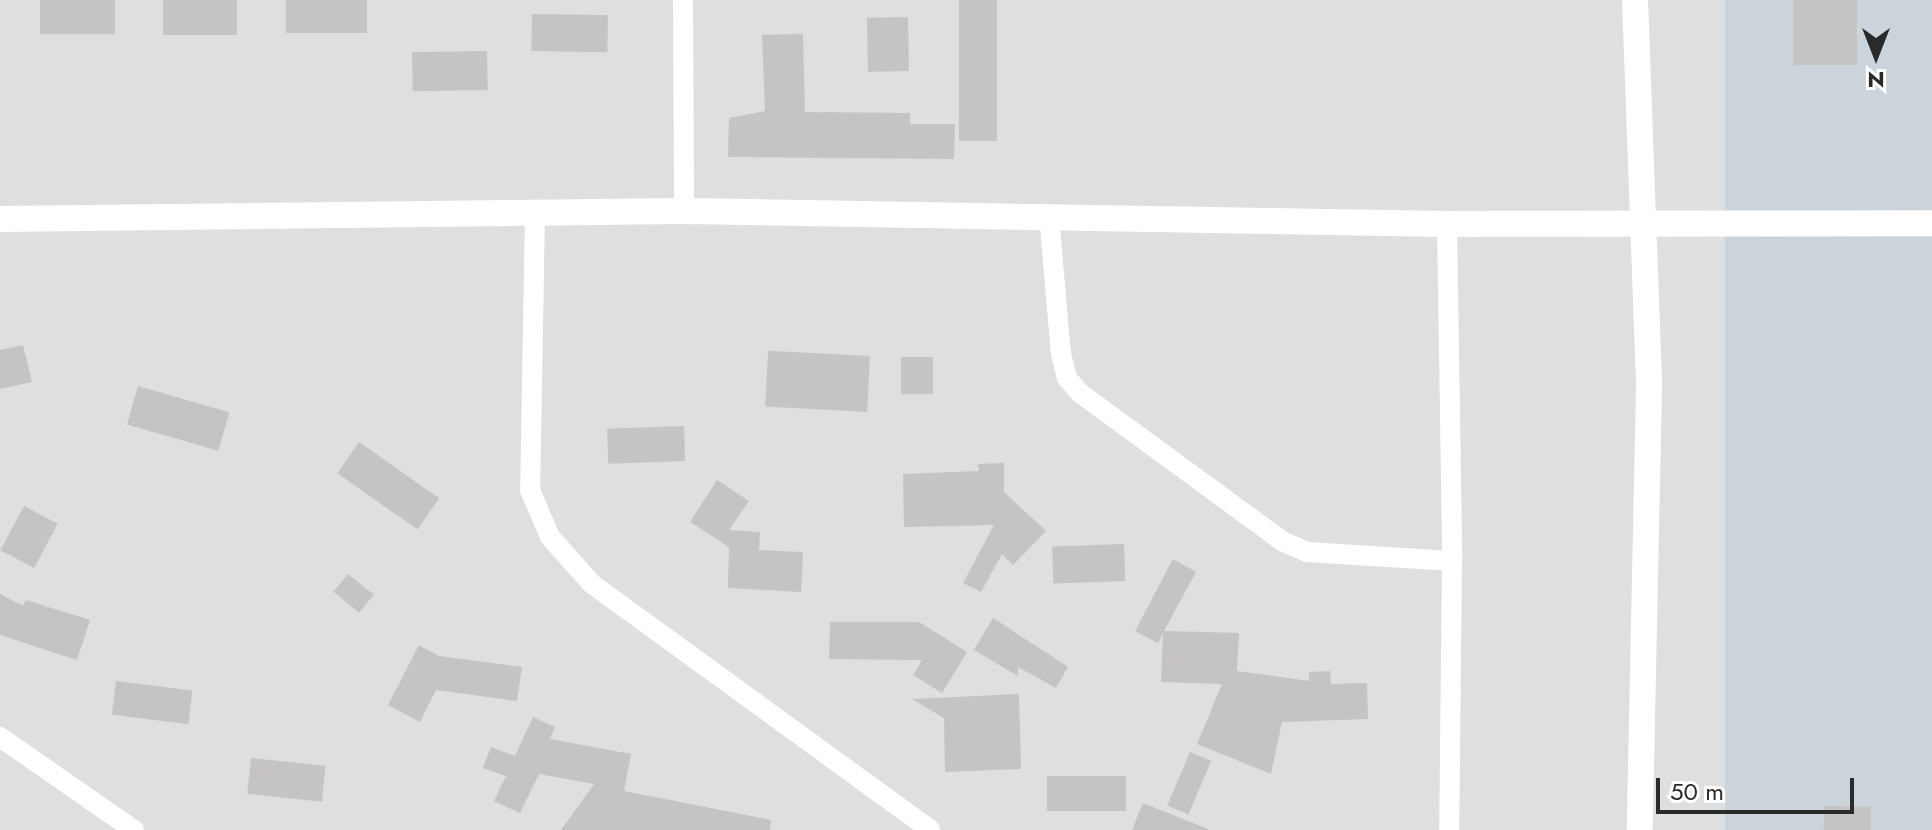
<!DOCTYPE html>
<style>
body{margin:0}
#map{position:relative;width:1932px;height:830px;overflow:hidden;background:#dddfe0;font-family:Jost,sans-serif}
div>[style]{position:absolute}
.built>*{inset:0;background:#ccd4db;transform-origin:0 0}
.building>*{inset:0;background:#c5c3c4;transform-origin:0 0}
.minor>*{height:20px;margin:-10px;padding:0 10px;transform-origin:10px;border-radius:10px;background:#fff}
.tertiary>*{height:26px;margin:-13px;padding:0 13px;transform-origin:13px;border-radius:13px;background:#fff}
span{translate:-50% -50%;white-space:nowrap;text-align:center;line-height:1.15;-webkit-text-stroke:6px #fff;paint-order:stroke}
.north{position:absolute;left:1836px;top:16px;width:80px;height:80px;-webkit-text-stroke:6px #fff;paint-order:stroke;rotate:180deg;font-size:22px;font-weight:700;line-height:32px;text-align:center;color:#292a2a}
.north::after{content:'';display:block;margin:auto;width:28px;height:36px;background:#292a2a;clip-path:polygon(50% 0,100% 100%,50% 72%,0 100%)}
.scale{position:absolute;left:1656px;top:778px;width:198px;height:36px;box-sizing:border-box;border:4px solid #292a2a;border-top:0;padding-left:10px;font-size:24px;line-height:28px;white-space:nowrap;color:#292a2a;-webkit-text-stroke:6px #fff;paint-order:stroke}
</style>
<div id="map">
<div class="built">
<div style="left:1725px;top:0;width:207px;height:830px"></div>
</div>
<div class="building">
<div style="left:40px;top:0;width:75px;height:34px"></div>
<div style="left:163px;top:0;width:74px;height:35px"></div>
<div style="left:286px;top:0;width:81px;height:33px"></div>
<div style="left:959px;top:0;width:38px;height:141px"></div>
<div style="left:1793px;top:0;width:64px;height:65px"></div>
<div style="left:532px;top:14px;width:76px;height:37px;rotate:1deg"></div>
<div style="left:908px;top:17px;width:54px;height:41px;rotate:89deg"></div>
<div style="clip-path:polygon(803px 34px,805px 112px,910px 113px,910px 124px,955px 124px,954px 159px,728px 157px,729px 118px,765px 111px,762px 35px)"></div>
<div style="left:487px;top:51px;width:39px;height:75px;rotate:89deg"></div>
<div style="clip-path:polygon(23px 345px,32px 382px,0 389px,0 350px)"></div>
<div style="left:870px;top:356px;width:56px;height:102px;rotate:93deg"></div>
<div style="left:901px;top:357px;width:32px;height:37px"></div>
<div style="left:138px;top:386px;width:95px;height:40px;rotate:16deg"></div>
<div style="left:684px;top:426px;width:35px;height:77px;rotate:88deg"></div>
<div style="left:359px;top:442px;width:98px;height:38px;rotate:35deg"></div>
<div style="clip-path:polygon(1004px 463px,1004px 492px,1046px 531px,1013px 565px,1002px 554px,981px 592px,963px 583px,994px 525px,904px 527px,903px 474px,979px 471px,978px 464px)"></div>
<div style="clip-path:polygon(717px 480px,749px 501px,729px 530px,760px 532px,759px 550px,803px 552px,801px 592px,728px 588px,729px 547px,690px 522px)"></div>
<div style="left:24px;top:506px;width:38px;height:50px;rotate:28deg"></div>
<div style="left:1124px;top:544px;width:37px;height:72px;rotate:88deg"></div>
<div style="clip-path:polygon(1173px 559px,1196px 572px,1164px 631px,1239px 633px,1237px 671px,1309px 681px,1309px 672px,1330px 671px,1331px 684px,1367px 683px,1368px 719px,1282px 722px,1271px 774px,1197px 744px,1222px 684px,1161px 682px,1163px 633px,1158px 643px,1135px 631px)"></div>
<div style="left:348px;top:574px;width:33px;height:23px;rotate:39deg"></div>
<div style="clip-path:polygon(0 594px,23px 606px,26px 600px,90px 620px,77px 660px,0 635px)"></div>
<div style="clip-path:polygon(993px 618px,1068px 667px,1056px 688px,1018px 667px,1018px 676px,974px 650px)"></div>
<div style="clip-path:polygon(830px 622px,919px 622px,967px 652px,942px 693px,913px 675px,922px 660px,829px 659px)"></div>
<div style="clip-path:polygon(419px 645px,439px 656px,522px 667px,517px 701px,436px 690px,420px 722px,388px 705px)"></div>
<div style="left:116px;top:681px;width:77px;height:34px;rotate:7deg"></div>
<div style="clip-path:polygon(1019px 694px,1021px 769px,945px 772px,944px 718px,912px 699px)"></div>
<div style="clip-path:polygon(533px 717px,555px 727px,550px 739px,631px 754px,624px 791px,771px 820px,770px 830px,561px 830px,594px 784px,539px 774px,520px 813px,494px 801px,506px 776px,483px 768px,491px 747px,515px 756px)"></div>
<div style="left:1190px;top:752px;width:23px;height:58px;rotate:23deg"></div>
<div style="left:251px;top:758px;width:75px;height:36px;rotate:6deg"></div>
<div style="left:1047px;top:776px;width:79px;height:35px"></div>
<div style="clip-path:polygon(1143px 803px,1208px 829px,1207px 830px,1132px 830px)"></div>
<div style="left:1824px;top:806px;width:47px;height:24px;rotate:1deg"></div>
</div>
<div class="minor">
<div style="left:683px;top:0;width:211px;rotate:89.7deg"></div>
<div style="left:535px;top:213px;width:277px;rotate:91deg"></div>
<div style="left:530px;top:490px;width:51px;rotate:66.9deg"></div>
<div style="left:550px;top:537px;width:63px;rotate:48.2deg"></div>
<div style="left:592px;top:584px;width:418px;rotate:36deg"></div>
<div style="left:1049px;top:215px;width:140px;rotate:85.1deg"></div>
<div style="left:1061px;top:354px;width:25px;rotate:76deg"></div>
<div style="left:1067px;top:378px;width:20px;rotate:49deg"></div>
<div style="left:1080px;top:393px;width:250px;rotate:36.2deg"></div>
<div style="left:1282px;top:541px;width:27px;rotate:24deg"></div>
<div style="left:1307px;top:552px;width:145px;rotate:3.6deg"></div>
<div style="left:1447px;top:224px;width:337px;rotate:89.1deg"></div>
<div style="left:1452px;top:561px;width:269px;rotate:90.6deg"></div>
<div style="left:0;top:737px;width:163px;rotate:34.8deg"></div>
</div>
<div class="tertiary">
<div style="left:1635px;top:0;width:386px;rotate:87.9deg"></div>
<div style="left:1649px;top:386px;width:444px;rotate:91.2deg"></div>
<div style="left:0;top:219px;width:684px;rotate:-0.67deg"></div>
<div style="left:684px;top:211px;width:763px;rotate:0.98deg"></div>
<div style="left:1447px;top:224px;width:485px;rotate:-0.1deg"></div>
</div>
<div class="north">N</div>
<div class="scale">50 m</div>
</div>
